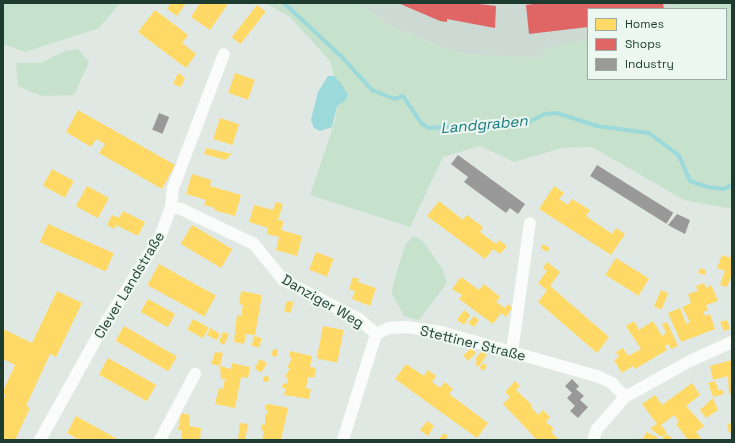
<!DOCTYPE html>
<meta charset="utf-8">
<style>
body{margin:0}
#map{position:relative;width:735px;height:443px;overflow:hidden;background:#e0e8e4;font-family:"Space Grotesk",sans-serif}
div>[style]{position:absolute}
.built>*{inset:0;background:#cdd9d3}
.green>*{inset:0;background:#c7e2cc}
.water>*{inset:0;background:#9bd9da}
.homes>*{inset:0;background:#ffd966;transform-origin:0 0}
.round{border-radius:50%}
.shops>*{inset:0;background:#e06666}
.industry>*{inset:0;background:#999;transform-origin:0 0}
.stream>*{height:4px;margin:-2px;padding:0 2px;transform-origin:2px;border-radius:2px;background:#9bd9da}
.minor>*{height:12px;margin:-6px;padding:0 6px;transform-origin:6px;border-radius:6px;background:#fafcfb}
span{translate:-50% -50%;white-space:nowrap;text-align:center;line-height:1.15;-webkit-text-stroke:4px #edf7f1;paint-order:stroke}
.street-label{font-size:14px;color:#1d3b2f}
.water-label{font-size:15px;color:#12777c;font-style:italic}
.frame{position:absolute;inset:0;border:4px solid #1d3b2f;pointer-events:none}
.legend{position:absolute;left:587px;top:8px;width:140px;height:72px;box-sizing:border-box;background:#edf7f1;border:1px solid #9aaca3;margin:0;padding:5px 7px;list-style:none;font-size:12px;color:#1d3b2f}
.legend li{display:flex;align-items:center;gap:8px;height:20px}
.legend b{width:20px;border:1px solid #9aaca3}
</style>
<div id="map">
<div class="built">
<div style="clip-path:polygon(358px 3px,732px 3px,732px 73px,726px 9px,588px 9px,588px 62px,456px 53px,390px 26px)"></div>
</div>
<div class="green">
<div style="clip-path:polygon(3px 3px,120px 3px,99px 28px,25px 52px,3px 44px)"></div>
<div style="clip-path:polygon(265px 3px,358px 3px,390px 26px,456px 53px,541px 58px,546px 48px,588px 40px,588px 79px,726px 79px,726px 9px,672px 9px,671px 5px,732px 3px,732px 209px,684px 200px,592px 147px,562px 148px,514px 162px,480px 146px,443px 157px,410px 227px,310px 195px,335px 121px,337px 106px,345px 101px,348px 95px,334px 76px,330px 61px,290px 17px)"></div>
<div style="clip-path:polygon(78px 49px,89px 62px,74px 95px,41px 96px,18px 86px,16px 63px,41px 63px,65px 51px)"></div>
<div style="clip-path:polygon(414px 236px,423px 241px,442px 268px,447px 283px,419px 320px,404px 316px,391px 292px,405px 245px)"></div>
</div>
<div class="water">
<div style="clip-path:polygon(328px 76px,334px 76px,341px 83px,348px 95px,345px 101px,337px 106px,332px 127px,320px 131px,314px 128px,311px 120px,318px 92px)"></div>
</div>
<div class="homes">
<div style="clip-path:polygon(171px 3px,186px 3px,177px 16px,167px 9px)"></div>
<div style="clip-path:polygon(200px 3px,228px 4px,210px 30px,191px 17px)"></div>
<div style="left:257px;top:5px;width:11px;height:41px;rotate:38deg"></div>
<div style="clip-path:polygon(155px 10px,188px 35px,182px 43px,196px 54px,186px 68px,138px 32px)"></div>
<div style="clip-path:polygon(178px 73px,185px 78px,181px 87px,173px 84px)"></div>
<div style="left:235px;top:73px;width:21px;height:21px;rotate:19deg"></div>
<div style="clip-path:polygon(78px 110px,175px 165px,162px 189px,99px 153px,105px 144px,96px 139px,91px 147px,66px 132px)"></div>
<div style="left:220px;top:118px;width:20px;height:22px;rotate:18deg"></div>
<div style="clip-path:polygon(206px 148px,232px 154px,225px 160px,204px 154px)"></div>
<div style="left:52px;top:169px;width:25px;height:19px;rotate:29deg"></div>
<div style="clip-path:polygon(192px 174px,211px 180px,210px 186px,241px 195px,235px 216px,214px 210px,215px 208px,204px 205px,206px 200px,186px 194px)"></div>
<div style="left:87px;top:186px;width:25px;height:23px;rotate:29deg"></div>
<div style="clip-path:polygon(554px 186px,564px 193px,559px 199px,568px 205px,572px 199px,590px 210px,586px 216px,612px 234px,616px 228px,625px 234px,611px 255px,539px 209px)"></div>
<div style="clip-path:polygon(439px 201px,463px 220px,467px 215px,483px 227px,480px 232px,496px 244px,499px 240px,507px 246px,500px 254px,493px 249px,485px 259px,427px 216px)"></div>
<div style="clip-path:polygon(276px 202px,283px 204px,278px 220px,284px 221px,281px 230px,302px 236px,297px 256px,276px 250px,279px 237px,267px 234px,268px 228px,249px 222px,254px 205px,273px 210px)"></div>
<div style="clip-path:polygon(123px 211px,145px 222px,138px 236px,116px 225px,114px 229px,107px 225px,112px 215px,119px 218px)"></div>
<div style="left:48px;top:224px;width:72px;height:20px;rotate:24deg"></div>
<div style="left:192px;top:225px;width:47px;height:22px;rotate:31deg"></div>
<div style="clip-path:polygon(543px 244px,550px 248px,547px 252px,541px 248px)"></div>
<div style="left:316px;top:252px;width:19px;height:19px;rotate:21deg"></div>
<div style="clip-path:polygon(732px 253px,732px 274px,727px 287px,720px 285px,725px 271px,717px 268px,722px 255px,730px 258px)"></div>
<div style="left:616px;top:258px;width:39px;height:20px;rotate:32deg"></div>
<div style="clip-path:polygon(547px 262px,560px 272px,550px 286px,609px 337px,597px 353px,538px 302px,547px 290px,538px 283px,547px 271px,543px 268px)"></div>
<div style="left:159px;top:264px;width:65px;height:24px;rotate:29deg"></div>
<div style="clip-path:polygon(700px 268px,706px 270px,705px 275px,698px 273px)"></div>
<div style="clip-path:polygon(353px 277px,359px 279px,358px 282px,376px 288px,370px 306px,352px 299px,355px 291px,349px 289px)"></div>
<div style="clip-path:polygon(461px 277px,479px 290px,484px 284px,500px 297px,496px 302px,505px 308px,508px 304px,512px 308px,506px 317px,501px 313px,493px 324px,459px 299px,462px 295px,452px 289px)"></div>
<div style="clip-path:polygon(704px 283px,706px 288px,711px 285px,718px 301px,706px 305px,708px 310px,703px 312px,705px 316px,710px 314px,715px 329px,681px 342px,668px 313px,680px 308px,686px 324px,690px 322px,682px 307px,691px 303px,688px 294px,698px 291px,696px 286px)"></div>
<div style="left:661px;top:290px;width:8px;height:18px;rotate:23deg"></div>
<div style="clip-path:polygon(57px 291px,82px 303px,56px 357px,50px 354px,26px 406px,30px 408px,15px 440px,3px 440px,3px 401px,5px 396px,3px 391px,15px 365px,3px 359px,3px 329px,32px 343px)"></div>
<div style="clip-path:polygon(241px 291px,262px 295px,255px 335px,246px 334px,244px 344px,234px 342px,237px 315px,241px 316px,243px 305px,239px 304px)"></div>
<div style="left:148px;top:299px;width:31px;height:15px;rotate:29deg"></div>
<div style="clip-path:polygon(287px 301px,294px 302px,290px 313px,284px 311px)"></div>
<div style="clip-path:polygon(464px 310px,470px 315px,464px 325px,457px 320px)"></div>
<div style="clip-path:polygon(474px 316px,479px 320px,474px 327px,468px 323px)"></div>
<div style="left:193px;top:319px;width:18px;height:12px;rotate:29deg"></div>
<div style="clip-path:polygon(727px 320px,730px 329px,724px 331px,720px 322px)"></div>
<div style="clip-path:polygon(634px 321px,639px 330px,653px 321px,662px 336px,666px 333px,662px 324px,667px 322px,678px 346px,671px 349px,668px 344px,665px 346px,667px 350px,635px 369px,633px 366px,622px 373px,614px 360px,619px 357px,616px 352px,623px 348px,628px 356px,641px 349px,626px 326px)"></div>
<div style="left:124px;top:326px;width:61px;height:17px;rotate:30deg"></div>
<div style="left:323px;top:326px;width:21px;height:33px;rotate:11deg"></div>
<div style="clip-path:polygon(210px 328px,220px 334px,217px 340px,207px 335px)"></div>
<div style="clip-path:polygon(223px 332px,229px 334px,224px 345px,219px 342px)"></div>
<div style="left:254px;top:336px;width:8px;height:10px;rotate:14deg"></div>
<div style="left:471px;top:348px;width:7px;height:11px;rotate:45deg"></div>
<div style="left:273px;top:349px;width:5px;height:7px;rotate:11deg"></div>
<div style="clip-path:polygon(290px 351px,312px 356px,310px 367px,316px 368px,314px 378px,308px 377px,306px 388px,311px 389px,309px 399px,284px 395px,286px 388px,282px 388px,283px 383px,287px 384px,288px 378px,285px 377px,290px 368px,287px 368px,292px 358px,289px 357px)"></div>
<div style="clip-path:polygon(482px 351px,487px 355px,478px 367px,475px 364px,477px 361px,475px 359px)"></div>
<div style="clip-path:polygon(215px 352px,223px 353px,220px 366px,231px 369px,232px 363px,250px 367px,248px 378px,241px 377px,235px 408px,215px 404px,219px 388px,223px 389px,225px 379px,221px 379px,220px 366px,211px 364px)"></div>
<div style="left:108px;top:358px;width:55px;height:19px;rotate:29deg"></div>
<div style="left:260px;top:359px;width:8px;height:11px;rotate:30deg"></div>
<div style="clip-path:polygon(732px 360px,732px 394px,729px 394px,728px 376px,713px 380px,710px 366px)"></div>
<div style="left:483px;top:363px;width:5px;height:6px;rotate:37deg"></div>
<div style="clip-path:polygon(406px 364px,424px 376px,428px 370px,436px 376px,432px 382px,440px 388px,445px 382px,453px 389px,449px 394px,488px 423px,477px 438px,395px 379px)"></div>
<div class="round" style="left:263px;top:376px;width:6px;height:6px"></div>
<div style="clip-path:polygon(515px 381px,520px 386px,516px 390px,532px 405px,531px 407px,538px 415px,543px 410px,550px 417px,546px 422px,554px 429px,551px 432px,559px 440px,537px 440px,503px 404px,510px 397px,505px 392px)"></div>
<div style="clip-path:polygon(715px 381px,719px 391px,722px 389px,724px 394px,713px 397px,708px 383px)"></div>
<div style="clip-path:polygon(692px 383px,700px 395px,686px 406px,704px 426px,696px 432px,701px 439px,688px 440px,676px 424px,679px 422px,674px 415px,661px 425px,667px 433px,661px 437px,650px 428px,657px 424px,642px 404px,655px 395px,662px 405px)"></div>
<div style="clip-path:polygon(713px 398px,718px 410px,706px 418px,700px 410px)"></div>
<div style="clip-path:polygon(269px 404px,288px 408px,281px 440px,262px 440px,264px 431px,261px 430px,262px 424px,265px 425px,265px 414px,267px 414px,268px 410px,265px 409px,266px 405px)"></div>
<div style="clip-path:polygon(181px 413px,190px 415px,189px 426px,201px 428px,200px 440px,181px 440px,182px 430px,178px 430px)"></div>
<div style="clip-path:polygon(76px 416px,101px 430px,119px 440px,79px 440px,67px 433px)"></div>
<div style="clip-path:polygon(427px 421px,434px 426px,428px 436px,420px 430px)"></div>
<div style="clip-path:polygon(240px 423px,248px 424px,245px 440px,238px 440px)"></div>
<div style="clip-path:polygon(732px 423px,732px 432px,729px 433px,727px 424px)"></div>
<div style="clip-path:polygon(646px 432px,657px 437px,656px 440px,638px 440px,639px 438px,643px 439px)"></div>
<div style="clip-path:polygon(444px 433px,448px 436px,445px 440px,438px 440px)"></div>
<div style="clip-path:polygon(666px 434px,672px 438px,671px 440px,662px 439px)"></div>
</div>
<div class="shops">
<div style="clip-path:polygon(398px 3px,471px 3px,496px 6px,495px 28px,447px 19px,447px 22px,440px 21px)"></div>
<div style="clip-path:polygon(541px 3px,663px 3px,664px 9px,588px 9px,588px 27px,529px 34px,526px 5px)"></div>
</div>
<div class="industry">
<div style="left:159px;top:113px;width:11px;height:18px;rotate:22deg"></div>
<div style="clip-path:polygon(458px 155px,525px 204px,518px 214px,510px 208px,506px 213px,464px 182px,468px 177px,451px 164px)"></div>
<div style="left:597px;top:165px;width:90px;height:13px;rotate:32deg"></div>
<div style="clip-path:polygon(677px 214px,690px 220px,685px 234px,668px 225px)"></div>
<div style="clip-path:polygon(572px 379px,579px 386px,576px 389px,584px 396px,580px 400px,588px 407px,578px 418px,570px 411px,575px 406px,567px 398px,572px 393px,565px 386px)"></div>
</div>
<div class="stream">
<div style="left:284px;top:3px;width:79px;rotate:43deg"></div>
<div style="left:342px;top:57px;width:45px;rotate:47.7deg"></div>
<div style="left:372px;top:90px;width:24px;rotate:22deg"></div>
<div style="left:394px;top:99px;width:9px;rotate:-18deg"></div>
<div style="left:403px;top:96px;width:34px;rotate:56deg"></div>
<div style="left:422px;top:124px;width:8px;rotate:30deg"></div>
<div style="left:429px;top:128px;width:100px;rotate:-3.4deg"></div>
<div style="left:529px;top:122px;width:18px;rotate:-27deg"></div>
<div style="left:545px;top:114px;width:12px;rotate:-5deg"></div>
<div style="left:557px;top:113px;width:42px;rotate:18deg"></div>
<div style="left:597px;top:126px;width:52px;rotate:7.7deg"></div>
<div style="left:649px;top:133px;width:38px;rotate:37deg"></div>
<div style="left:679px;top:156px;width:27px;rotate:66deg"></div>
<div style="left:690px;top:181px;width:18px;rotate:19deg"></div>
<div style="left:707px;top:187px;width:17px;rotate:7deg"></div>
<div style="left:724px;top:189px;width:9px;rotate:-27deg"></div>
</div>
<div class="minor">
<div style="left:171px;top:207px;width:10px;rotate:11deg"></div>
<div style="left:181px;top:209px;width:81px;rotate:25.6deg"></div>
<div style="left:254px;top:244px;width:46px;rotate:51.1deg"></div>
<div style="left:283px;top:280px;width:85px;rotate:27.2deg"></div>
<div style="left:359px;top:319px;width:23px;rotate:41deg"></div>
<div style="left:512px;top:352px;width:130px;rotate:-82.1deg"></div>
<div style="left:40px;top:440px;width:129px;rotate:-60.9deg"></div>
<div style="left:103px;top:327px;width:107px;rotate:-57.7deg"></div>
<div style="left:160px;top:237px;width:32px;rotate:-70deg"></div>
<div style="left:171px;top:207px;width:19px;rotate:-84deg"></div>
<div style="left:173px;top:188px;width:143px;rotate:-69.2deg"></div>
<div style="left:160px;top:440px;width:75px;rotate:-62.1deg"></div>
<div style="left:343px;top:440px;width:111px;rotate:-72.7deg"></div>
<div style="left:376px;top:334px;width:14px;rotate:-25deg"></div>
<div style="left:389px;top:328px;width:17px;rotate:-3deg"></div>
<div style="left:406px;top:327px;width:35px;rotate:8deg"></div>
<div style="left:441px;top:332px;width:162px;rotate:15.8deg"></div>
<div style="left:597px;top:376px;width:17px;rotate:25deg"></div>
<div style="left:612px;top:383px;width:19px;rotate:47deg"></div>
<div style="left:593px;top:440px;width:12px;rotate:-70deg"></div>
<div style="left:597px;top:429px;width:43px;rotate:-48.8deg"></div>
<div style="left:625px;top:397px;width:74px;rotate:-29deg"></div>
<div style="left:690px;top:361px;width:46px;rotate:-24.3deg"></div>
</div>
<div class="street-label">
<span style="left:129px;top:285px;rotate:-59deg">Clever Landstraße</span>
<span style="left:323px;top:301px;rotate:30deg">Danziger Weg</span>
<span style="left:473px;top:343px;rotate:14deg">Stettiner Straße</span>
</div>
<div class="water-label">
<span style="left:484px;top:124px;rotate:-5deg">Landgraben</span>
</div>
<div class="frame"></div>
<ul class="legend">
<li><b style="height:11px;background:#ffd966"></b>Homes</li>
<li><b style="height:11px;background:#e06666"></b>Shops</li>
<li><b style="height:11px;background:#999"></b>Industry</li>
</ul>
</div>
